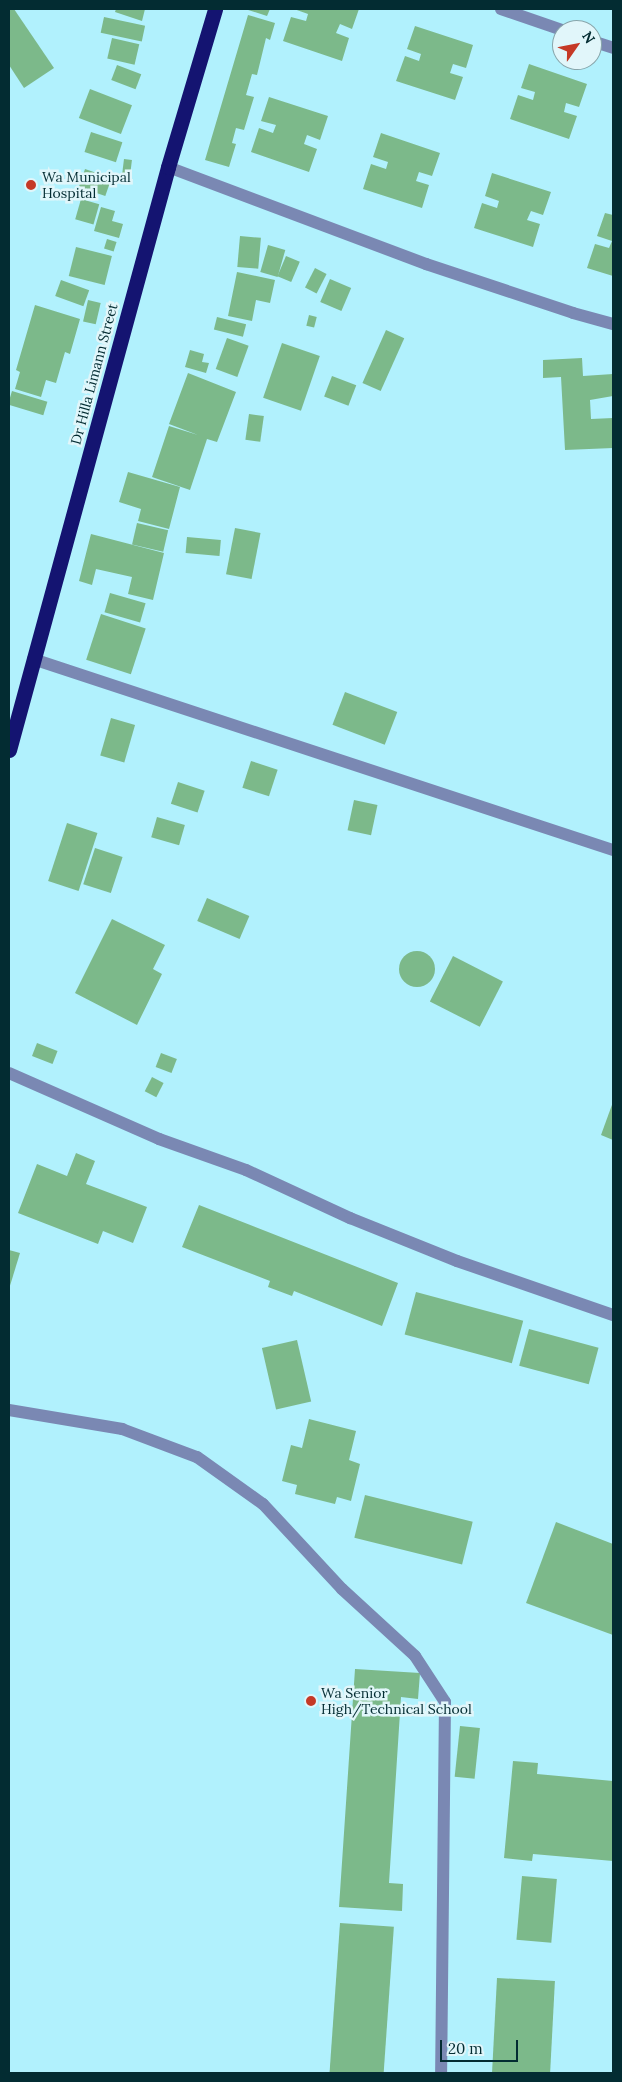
<!DOCTYPE html>
<style>
body{margin:0}
#map{position:relative;width:622px;height:2082px;overflow:hidden;background:#b1f1fd;font-family:Lora,serif}
div>[style]{position:absolute}
.building>*{inset:0;background:#7cb98a;transform-origin:0 0}
.round{border-radius:50%}
.minor>*{height:12px;margin:-6px;padding:0 6px;transform-origin:6px;border-radius:6px;background:#7a88b3}
.highway>*{height:15px;margin:-7.5px;padding:0 7.5px;transform-origin:7.5px;border-radius:7.5px;background:#141471}
.dots>*{width:14px;height:14px;translate:-50% -50%;box-sizing:border-box;border:2px solid #e1f6fa;border-radius:50%}
span{translate:-50% -50%;white-space:nowrap;text-align:center;line-height:1.15;-webkit-text-stroke:5px #e1f6fa;paint-order:stroke}
.poi-label{font-size:14px;color:#032c32}
.left{translate:0 -50%;text-align:left}
.street-label{font-size:14px;color:#032c32}
.frame{position:absolute;inset:0;border:10px solid #032c32;pointer-events:none}
.north{position:absolute;left:552px;top:20px;width:50px;height:50px;box-sizing:border-box;background:#e1f6fa;border:1px solid #88a5aa;border-radius:50%;rotate:57deg;font-size:14px;font-weight:700;line-height:20px;text-align:center;color:#032c32}
.north::after{content:'';display:block;margin:auto;width:18px;height:22px;background:#c53926;clip-path:polygon(50% 0,100% 100%,50% 72%,0 100%)}
.scale{position:absolute;left:440px;top:2040px;width:78px;height:22px;box-sizing:border-box;border:2px solid #032c32;border-top:0;padding-left:6px;font-size:15px;line-height:18px;white-space:nowrap;color:#032c32;-webkit-text-stroke:4px #e1f6fa;paint-order:stroke}
</style>
<div id="map">
<div class="building">
<div style="clip-path:polygon(9px 9px,14px 9px,54px 68px,24px 88px,9px 65px)"></div>
<div style="clip-path:polygon(116px 9px,145px 9px,142px 21px,115px 12px)"></div>
<div style="clip-path:polygon(245px 9px,270px 9px,267px 16px)"></div>
<div style="clip-path:polygon(294px 9px,359px 9px,352px 29px,340px 24px,336px 33px,349px 38px,342px 61px,283px 41px,291px 17px,306px 21px,308px 14px)"></div>
<div style="clip-path:polygon(248px 15px,275px 23px,270px 40px,266px 38px,257px 75px,252px 74px,246px 95px,254px 97px,244px 130px,236px 128px,232px 143px,236px 144px,229px 167px,205px 160px)"></div>
<div style="left:104px;top:17px;width:42px;height:16px;rotate:12deg"></div>
<div style="clip-path:polygon(415px 26px,473px 45px,466px 68px,453px 64px,450px 73px,463px 77px,455px 100px,396px 81px,405px 56px,419px 61px,421px 54px,407px 49px)"></div>
<div style="left:112px;top:38px;width:28px;height:21px;rotate:13deg"></div>
<div style="clip-path:polygon(529px 64px,587px 84px,579px 107px,566px 103px,564px 112px,577px 116px,569px 139px,510px 119px,518px 95px,533px 100px,535px 92px,521px 88px)"></div>
<div style="left:117px;top:65px;width:26px;height:16px;rotate:21deg"></div>
<div style="left:90px;top:89px;width:45px;height:31px;rotate:21deg"></div>
<div style="clip-path:polygon(269px 97px,328px 116px,320px 140px,307px 135px,304px 144px,317px 149px,309px 172px,251px 152px,259px 128px,273px 133px,276px 125px,261px 121px)"></div>
<div style="left:91px;top:132px;width:33px;height:21px;rotate:18deg"></div>
<div style="clip-path:polygon(381px 133px,440px 153px,432px 176px,419px 172px,416px 181px,429px 185px,422px 208px,363px 189px,371px 164px,386px 169px,388px 162px,373px 157px)"></div>
<div style="left:124px;top:159px;width:8px;height:16px;rotate:7deg"></div>
<div style="left:85px;top:169px;width:28px;height:19px;rotate:19deg"></div>
<div style="clip-path:polygon(492px 173px,551px 192px,543px 215px,531px 211px,527px 220px,540px 224px,533px 247px,474px 228px,482px 203px,497px 208px,499px 201px,485px 196px)"></div>
<div style="left:81px;top:199px;width:19px;height:21px;rotate:16deg"></div>
<div style="clip-path:polygon(101px 207px,115px 211px,112px 221px,123px 224px,119px 238px,94px 231px)"></div>
<div style="clip-path:polygon(605px 213px,613px 215px,613px 276px,587px 268px,595px 244px,609px 248px,612px 241px,597px 236px)"></div>
<div style="left:240px;top:236px;width:21px;height:31px;rotate:5deg"></div>
<div style="left:107px;top:239px;width:10px;height:10px;rotate:17deg"></div>
<div style="left:268px;top:245px;width:18px;height:28px;rotate:16deg"></div>
<div style="left:76px;top:247px;width:37px;height:30px;rotate:14deg"></div>
<div style="left:286px;top:256px;width:15px;height:22px;rotate:23deg"></div>
<div style="left:315px;top:268px;width:13px;height:22px;rotate:27deg"></div>
<div style="clip-path:polygon(237px 272px,275px 280px,270px 303px,256px 300px,252px 321px,228px 316px)"></div>
<div style="left:330px;top:279px;width:23px;height:25px;rotate:23deg"></div>
<div style="left:61px;top:280px;width:30px;height:17px;rotate:20deg"></div>
<div style="left:88px;top:300px;width:13px;height:22px;rotate:13deg"></div>
<div style="clip-path:polygon(35px 305px,80px 319px,70px 354px,65px 352px,56px 383px,46px 380px,41px 397px,15px 389px,20px 372px,16px 370px)"></div>
<div style="left:309px;top:315px;width:8px;height:11px;rotate:14deg"></div>
<div style="left:217px;top:317px;width:30px;height:13px;rotate:14deg"></div>
<div style="left:386px;top:330px;width:20px;height:58px;rotate:24deg"></div>
<div style="left:227px;top:338px;width:23px;height:33px;rotate:20deg"></div>
<div style="left:282px;top:343px;width:40px;height:58px;rotate:19deg"></div>
<div style="clip-path:polygon(190px 350px,204px 354px,202px 362px,209px 363px,206px 373px,185px 367px)"></div>
<div style="clip-path:polygon(582px 358px,583px 376px,613px 374px,613px 396px,590px 400px,591px 419px,613px 418px,613px 448px,565px 450px,561px 377px,543px 378px,543px 360px)"></div>
<div style="clip-path:polygon(188px 373px,236px 392px,217px 442px,207px 439px,190px 490px,152px 477px,169px 426px,198px 435px,169px 424px)"></div>
<div style="left:332px;top:376px;width:26px;height:22px;rotate:21deg"></div>
<div style="left:12px;top:391px;width:37px;height:14px;rotate:17deg"></div>
<div style="left:249px;top:414px;width:15px;height:26px;rotate:8deg"></div>
<div style="clip-path:polygon(128px 472px,180px 487px,169px 529px,138px 521px,141px 509px,119px 502px)"></div>
<div style="left:137px;top:523px;width:32px;height:22px;rotate:13deg"></div>
<div style="left:235px;top:528px;width:26px;height:47px;rotate:11deg"></div>
<div style="clip-path:polygon(91px 534px,164px 553px,153px 600px,128px 594px,132px 577px,96px 569px,92px 585px,79px 581px)"></div>
<div style="left:187px;top:537px;width:34px;height:16px;rotate:5deg"></div>
<div style="left:110px;top:593px;width:37px;height:20px;rotate:16deg"></div>
<div style="left:101px;top:614px;width:47px;height:48px;rotate:18deg"></div>
<div style="left:345px;top:692px;width:56px;height:35px;rotate:21deg"></div>
<div style="left:111px;top:718px;width:25px;height:39px;rotate:16deg"></div>
<div style="left:251px;top:761px;width:28px;height:28px;rotate:18deg"></div>
<div style="left:178px;top:782px;width:28px;height:23px;rotate:18deg"></div>
<div style="left:354px;top:800px;width:24px;height:31px;rotate:12deg"></div>
<div style="left:157px;top:817px;width:29px;height:21px;rotate:16deg"></div>
<div style="left:67px;top:823px;width:32px;height:61px;rotate:18deg"></div>
<div style="left:95px;top:848px;width:29px;height:38px;rotate:18deg"></div>
<div style="left:207px;top:898px;width:46px;height:25px;rotate:23deg"></div>
<div style="clip-path:polygon(112px 919px,165px 945px,153px 969px,162px 974px,137px 1025px,75px 993px)"></div>
<div class="round" style="left:399px;top:951px;width:36px;height:36px"></div>
<div style="left:453px;top:956px;width:56px;height:51px;rotate:27deg"></div>
<div style="left:37px;top:1043px;width:22px;height:14px;rotate:21deg"></div>
<div style="left:161px;top:1053px;width:17px;height:15px;rotate:21deg"></div>
<div style="left:152px;top:1077px;width:13px;height:16px;rotate:27deg"></div>
<div style="clip-path:polygon(613px 1102px,613px 1140px,601px 1135px)"></div>
<div style="clip-path:polygon(76px 1153px,95px 1161px,86px 1184px,147px 1207px,133px 1243px,103px 1231px,98px 1244px,18px 1213px,37px 1164px,67px 1176px)"></div>
<div style="clip-path:polygon(199px 1205px,398px 1283px,382px 1326px,294px 1291px,292px 1296px,268px 1287px,270px 1281px,182px 1247px)"></div>
<div style="clip-path:polygon(9px 1250px,20px 1253px,9px 1289px)"></div>
<div style="left:416px;top:1292px;width:111px;height:44px;rotate:15deg"></div>
<div style="left:529px;top:1329px;width:72px;height:38px;rotate:15deg"></div>
<div style="left:297px;top:1340px;width:63px;height:36px;rotate:77deg"></div>
<div style="clip-path:polygon(309px 1419px,356px 1431px,349px 1460px,360px 1464px,351px 1501px,337px 1497px,335px 1504px,295px 1494px,297px 1485px,282px 1481px,291px 1445px,302px 1448px)"></div>
<div style="left:365px;top:1495px;width:111px;height:44px;rotate:14deg"></div>
<div style="clip-path:polygon(556px 1522px,613px 1544px,613px 1635px,526px 1603px)"></div>
<div style="clip-path:polygon(355px 1669px,420px 1673px,418px 1699px,401px 1697px,389px 1883px,403px 1884px,402px 1911px,339px 1907px)"></div>
<div style="left:460px;top:1726px;width:20px;height:51px;rotate:6deg"></div>
<div style="clip-path:polygon(513px 1761px,538px 1763px,537px 1774px,613px 1781px,613px 1861px,533px 1854px,532px 1861px,504px 1858px)"></div>
<div style="left:522px;top:1876px;width:35px;height:64px;rotate:5deg"></div>
<div style="left:340px;top:1923px;width:54px;height:150px;rotate:4deg"></div>
<div style="left:497px;top:1978px;width:58px;height:95px;rotate:3deg"></div>
</div>
<div class="minor">
<div style="left:501px;top:9px;width:65px;rotate:19deg"></div>
<div style="left:592px;top:41px;width:22px;rotate:18deg"></div>
<div style="left:168px;top:167px;width:276px;rotate:20.6deg"></div>
<div style="left:426px;top:264px;width:155px;rotate:18.4deg"></div>
<div style="left:573px;top:313px;width:41px;rotate:15.4deg"></div>
<div style="left:33px;top:659px;width:611px;rotate:18.23deg"></div>
<div style="left:9px;top:1073px;width:164px;rotate:23.7deg"></div>
<div style="left:159px;top:1139px;width:92px;rotate:19.6deg"></div>
<div style="left:246px;top:1170px;width:115px;rotate:24.8deg"></div>
<div style="left:350px;top:1218px;width:115px;rotate:21.9deg"></div>
<div style="left:457px;top:1261px;width:165px;rotate:19.1deg"></div>
<div style="left:9px;top:1410px;width:115px;rotate:9.5deg"></div>
<div style="left:122px;top:1429px;width:80px;rotate:20.5deg"></div>
<div style="left:197px;top:1457px;width:81px;rotate:35.5deg"></div>
<div style="left:263px;top:1504px;width:116px;rotate:47.1deg"></div>
<div style="left:342px;top:1589px;width:99px;rotate:42.5deg"></div>
<div style="left:415px;top:1656px;width:55px;rotate:56.9deg"></div>
<div style="left:445px;top:1702px;width:371px;rotate:90.6deg"></div>
</div>
<div class="highway">
<div style="left:9px;top:750px;width:604px;rotate:-74.74deg"></div>
<div style="left:168px;top:167px;width:165px;rotate:-73.4deg"></div>
</div>
<div class="dots">
<div style="left:31px;top:185px;background:#c53926"></div>
<div style="left:311px;top:1701px;background:#c53926"></div>
</div>
<div class="poi-label">
<span class="left" style="left:42px;top:185px">Wa Municipal<br>Hospital</span>
<span class="left" style="left:321px;top:1701px">Wa Senior<br>High/Technical School</span>
</div>
<div class="street-label">
<span style="left:94px;top:374px;rotate:-75deg">Dr Hilla Limann Street</span>
</div>
<div class="frame"></div>
<div class="north">N</div>
<div class="scale">20 m</div>
</div>
